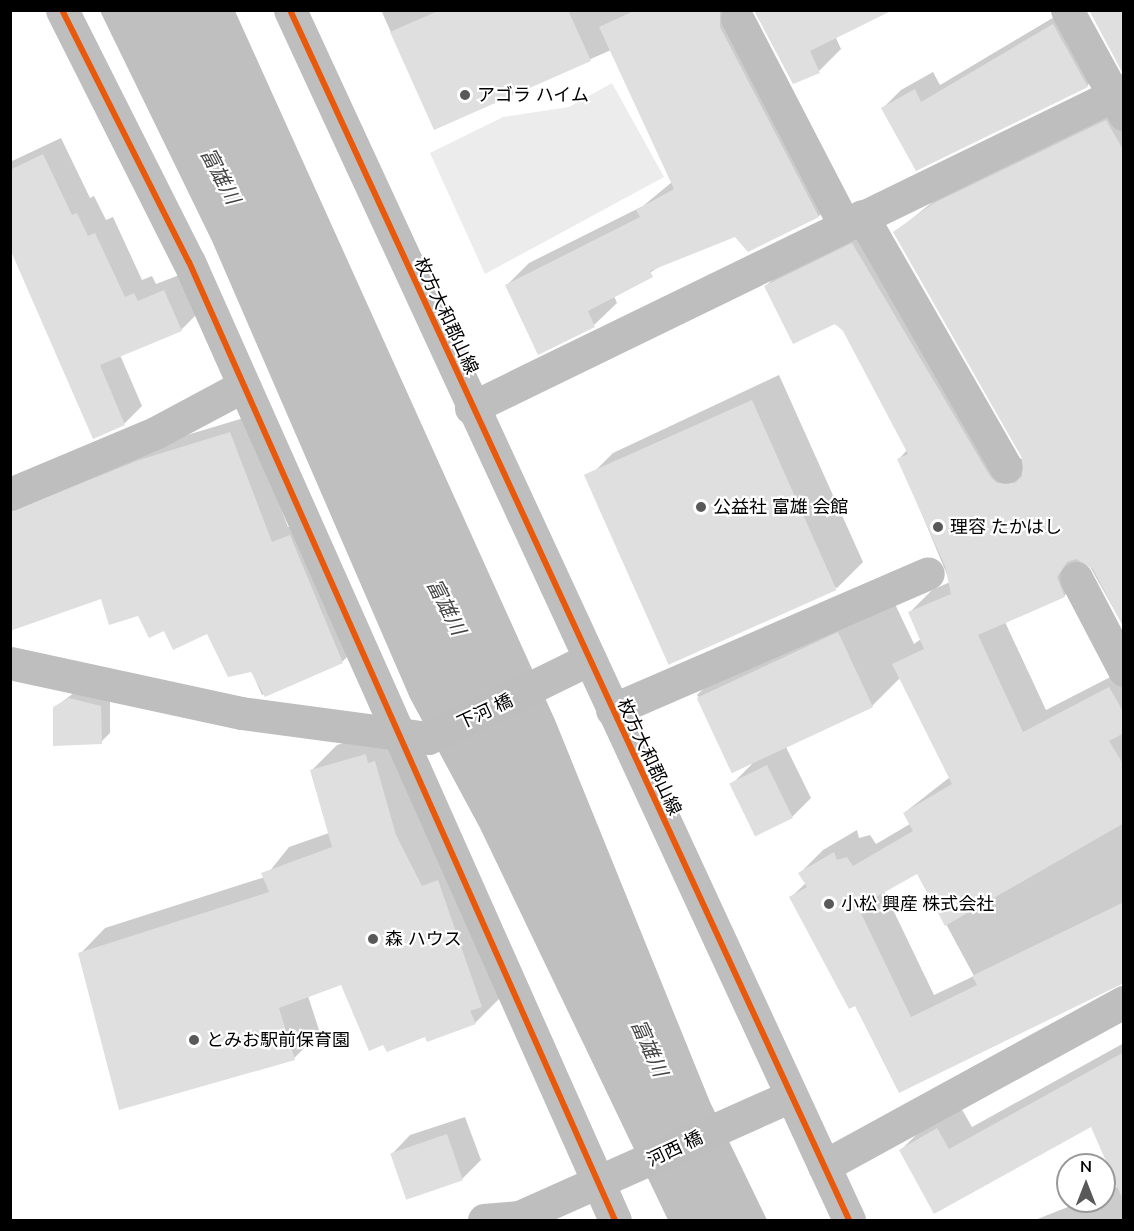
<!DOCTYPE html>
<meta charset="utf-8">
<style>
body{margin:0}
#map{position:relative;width:1134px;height:1231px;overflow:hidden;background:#fff;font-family:"Nunito Sans","Noto Sans JP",sans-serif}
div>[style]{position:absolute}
.green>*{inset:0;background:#ececec}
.water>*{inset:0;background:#bfbfbf}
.shadow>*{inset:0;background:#0003}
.building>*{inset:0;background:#dfdfdf;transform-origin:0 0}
.minor>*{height:33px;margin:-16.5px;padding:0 16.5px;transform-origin:16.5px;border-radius:16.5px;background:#bebebe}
.primary>*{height:33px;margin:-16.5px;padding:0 16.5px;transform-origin:16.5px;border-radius:16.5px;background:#bebebe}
.cycleway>*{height:6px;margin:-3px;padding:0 3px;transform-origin:3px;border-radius:3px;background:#e8590c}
.dots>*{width:16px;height:16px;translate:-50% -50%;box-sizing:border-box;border:3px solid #fff;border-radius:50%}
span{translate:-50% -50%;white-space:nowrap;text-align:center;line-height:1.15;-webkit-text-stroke:4.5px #fff;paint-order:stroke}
.poi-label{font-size:18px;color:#000}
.left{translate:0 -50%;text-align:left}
.street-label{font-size:18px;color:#000}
.water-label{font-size:20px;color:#444;font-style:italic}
.frame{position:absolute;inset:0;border:12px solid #000;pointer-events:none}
.north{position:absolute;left:1056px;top:1153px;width:60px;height:60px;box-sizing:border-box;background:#fff;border:2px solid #999;border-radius:50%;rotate:0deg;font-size:16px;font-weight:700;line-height:24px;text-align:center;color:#000}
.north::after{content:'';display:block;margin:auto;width:21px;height:27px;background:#595959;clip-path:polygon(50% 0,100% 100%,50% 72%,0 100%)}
</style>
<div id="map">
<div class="green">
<div style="clip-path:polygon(612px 83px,664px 177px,485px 274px,430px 153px,503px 117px,569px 107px)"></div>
</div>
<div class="water">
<div style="clip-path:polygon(100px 11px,235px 11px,555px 720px,710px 1102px,767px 1220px,668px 1220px,480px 828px,410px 698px,212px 241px)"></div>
</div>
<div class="shadow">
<div style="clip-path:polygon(381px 10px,748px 10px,841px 194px,819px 216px,735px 235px,665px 263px,614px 296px,617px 303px,594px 325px,538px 353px,507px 285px,529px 263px,643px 206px,672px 182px,611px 50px,434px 128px)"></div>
<div style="clip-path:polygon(754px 10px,873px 10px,836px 38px,841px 49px,819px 71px,793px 83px)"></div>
<div style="clip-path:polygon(1066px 10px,1105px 67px,1087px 86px,883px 108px,901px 90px,933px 72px,940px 85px)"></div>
<div style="clip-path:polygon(evenodd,1124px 101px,1124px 627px,1085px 558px,1087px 573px,1064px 596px,1005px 622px,1046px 710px,1124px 670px,1124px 981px,900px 1091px,856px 1004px,791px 897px,806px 883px,800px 873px,823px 850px,857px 830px,859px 838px,870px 835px,876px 844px,910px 824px,904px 813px,950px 777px,900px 678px,872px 706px,786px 747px,811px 798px,792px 817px,755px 835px,731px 785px,752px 764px,697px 695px,745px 647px,886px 585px,914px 644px,921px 639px,909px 613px,932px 590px,950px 582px,899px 459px,907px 450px,845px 330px,766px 286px,789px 263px,875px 222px,1012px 454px,1024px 460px,895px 232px,959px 181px,1124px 101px,918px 872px,974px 976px,934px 995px,884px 891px,918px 872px)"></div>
<div style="clip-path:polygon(61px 138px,90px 198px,94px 196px,106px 220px,113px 217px,142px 280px,152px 276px,156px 284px,182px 274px,198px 313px,181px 330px,120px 355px,142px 406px,124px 424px,10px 246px,10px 162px)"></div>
<div style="clip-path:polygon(779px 375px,863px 562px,837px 588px,587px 479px,613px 453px)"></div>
<div style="clip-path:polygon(247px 417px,288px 527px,306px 519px,359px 645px,343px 661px,262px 695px,251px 670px,208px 632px,165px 629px,102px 597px,10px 630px,10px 503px,157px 444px)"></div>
<div style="clip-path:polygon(79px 689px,110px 697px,110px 733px,101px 742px,54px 708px)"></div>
<div style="clip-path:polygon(391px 729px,501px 997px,475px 1023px,342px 983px,308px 996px,320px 1033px,294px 1058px,80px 954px,105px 928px,265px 877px,289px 847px,329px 833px,312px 770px,337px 745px)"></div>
<div style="clip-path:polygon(1124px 1043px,1124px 1220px,1035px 1220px,1083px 1201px,1104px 1201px,1104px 1192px,1117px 1187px,1092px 1125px,935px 1212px,901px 1150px,924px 1127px,960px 1106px,972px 1127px)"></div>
<div style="clip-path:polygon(465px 1117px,481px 1160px,462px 1179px,392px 1154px,410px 1135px)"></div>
</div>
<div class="building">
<div style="clip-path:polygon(440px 10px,568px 10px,591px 61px,434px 130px,390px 32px)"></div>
<div style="clip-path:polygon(636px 10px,720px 10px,720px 27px,819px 217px,748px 252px,735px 237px,650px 271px,653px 277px,588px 311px,595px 327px,538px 355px,505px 285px,640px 217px,636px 210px,674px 189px,599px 27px)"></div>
<div style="clip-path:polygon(754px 10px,893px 10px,810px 51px,820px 73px,793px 84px)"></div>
<div style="clip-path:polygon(1089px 10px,1124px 10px,1124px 72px,1122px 72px)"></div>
<div style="clip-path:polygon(1053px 24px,1088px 87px,916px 171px,881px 108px,915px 89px,921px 102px)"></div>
<div style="clip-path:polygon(1106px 120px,1124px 151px,1124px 628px,1093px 569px,1076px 559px,1067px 562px,1057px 577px,1065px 597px,978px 635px,1023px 732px,1109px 687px,1124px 713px,1124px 733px,1109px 741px,1124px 765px,1124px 823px,945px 926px,917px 874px,858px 907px,911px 1017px,977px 985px,972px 976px,1124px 902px,1124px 983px,899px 1093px,855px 1006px,849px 1009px,789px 897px,807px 887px,798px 873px,834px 852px,837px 860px,847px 857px,853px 866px,913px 831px,903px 813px,952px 784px,892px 664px,924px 649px,908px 612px,951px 594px,945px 566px,897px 459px,908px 454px,843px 331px,835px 324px,793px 344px,764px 286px,852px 243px,990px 476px,997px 483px,1015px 483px,1022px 476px,1022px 458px,893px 232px,934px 203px)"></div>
<div style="clip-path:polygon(43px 154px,72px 215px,77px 213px,88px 236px,95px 233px,125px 297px,134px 293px,138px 301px,164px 290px,182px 331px,100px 365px,125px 425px,93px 439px,10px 249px,10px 170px)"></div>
<div style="left:752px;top:400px;width:208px;height:184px;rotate:66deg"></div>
<div style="clip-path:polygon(230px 432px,272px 542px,290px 535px,343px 663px,265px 697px,251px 672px,228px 677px,207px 634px,173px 650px,164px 631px,149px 638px,138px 616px,109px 625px,101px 599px,10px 631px,10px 512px,139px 460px)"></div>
<div style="left:838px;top:632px;width:83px;height:156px;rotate:65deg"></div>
<div style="clip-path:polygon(69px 698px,101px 706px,102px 744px,53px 746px,53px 707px)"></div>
<div style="clip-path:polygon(366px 754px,368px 763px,375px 761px,396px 835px,422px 886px,438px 880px,482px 1007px,470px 1011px,476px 1024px,427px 1042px,425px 1037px,387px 1052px,383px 1045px,369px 1051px,341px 985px,279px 1008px,295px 1060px,119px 1110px,78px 953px,269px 892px,261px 873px,332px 847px,310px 770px)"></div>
<div style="left:767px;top:765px;width:59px;height:42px;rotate:64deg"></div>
<div style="clip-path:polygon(1124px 1052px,1124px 1202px,1091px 1127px,934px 1214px,899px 1150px,937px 1128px,949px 1149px)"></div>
<div style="left:447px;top:1134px;width:49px;height:60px;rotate:71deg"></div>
</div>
<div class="minor">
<div style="left:62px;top:10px;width:282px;rotate:63.3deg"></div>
<div style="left:189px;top:262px;width:1048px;rotate:66.03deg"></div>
<div style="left:1067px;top:10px;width:119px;rotate:61.3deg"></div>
<div style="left:737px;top:18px;width:232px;rotate:62.6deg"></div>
<div style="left:862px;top:216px;width:289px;rotate:60.2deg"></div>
<div style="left:471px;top:408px;width:726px;rotate:-25.97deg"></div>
<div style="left:10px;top:494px;width:157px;rotate:-22.8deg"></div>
<div style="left:155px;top:433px;width:100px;rotate:-28.1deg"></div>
<div style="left:1076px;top:578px;width:104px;rotate:62.4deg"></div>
<div style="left:10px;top:663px;width:236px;rotate:12.2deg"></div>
<div style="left:241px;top:713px;width:189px;rotate:7.6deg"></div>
<div style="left:428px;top:738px;width:177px;rotate:-26.1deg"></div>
<div style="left:612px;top:710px;width:344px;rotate:-23.4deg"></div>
<div style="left:824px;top:1166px;width:342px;rotate:-28.7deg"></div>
<div style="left:484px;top:1220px;width:35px;rotate:-5deg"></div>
<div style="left:519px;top:1217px;width:298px;rotate:-24deg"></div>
</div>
<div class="primary">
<div style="left:290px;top:10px;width:1333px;rotate:65.2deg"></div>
</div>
<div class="cycleway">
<div style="left:62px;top:10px;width:282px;rotate:63.3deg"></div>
<div style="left:189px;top:262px;width:1048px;rotate:66.03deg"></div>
<div style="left:290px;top:10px;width:1333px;rotate:65.2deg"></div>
</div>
<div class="dots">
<div style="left:465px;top:95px;background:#595959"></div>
<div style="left:701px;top:507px;background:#595959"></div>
<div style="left:938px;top:527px;background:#595959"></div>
<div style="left:829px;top:904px;background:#595959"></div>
<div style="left:373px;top:939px;background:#595959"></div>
<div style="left:194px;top:1040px;background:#595959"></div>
</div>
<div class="poi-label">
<span class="left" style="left:477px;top:95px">アゴラ ハイム</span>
<span class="left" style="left:713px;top:507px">公益社 富雄 会館</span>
<span class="left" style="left:950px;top:527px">理容 たかはし</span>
<span class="left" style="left:841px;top:904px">小松 興産 株式会社</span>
<span class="left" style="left:385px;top:939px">森 ハウス</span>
<span class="left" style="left:206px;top:1040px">とみお駅前保育園</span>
</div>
<div class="street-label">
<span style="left:446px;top:316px;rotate:65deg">枚方大和郡山線</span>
<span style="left:485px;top:712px;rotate:-25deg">下河 橋</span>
<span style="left:649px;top:757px;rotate:65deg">枚方大和郡山線</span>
<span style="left:675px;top:1149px;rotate:-25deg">河西 橋</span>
</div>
<div class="water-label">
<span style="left:220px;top:176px;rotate:62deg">富雄川</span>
<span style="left:446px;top:607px;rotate:63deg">富雄川</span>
<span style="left:649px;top:1048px;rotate:66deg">富雄川</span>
</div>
<div class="frame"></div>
<div class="north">N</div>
</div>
